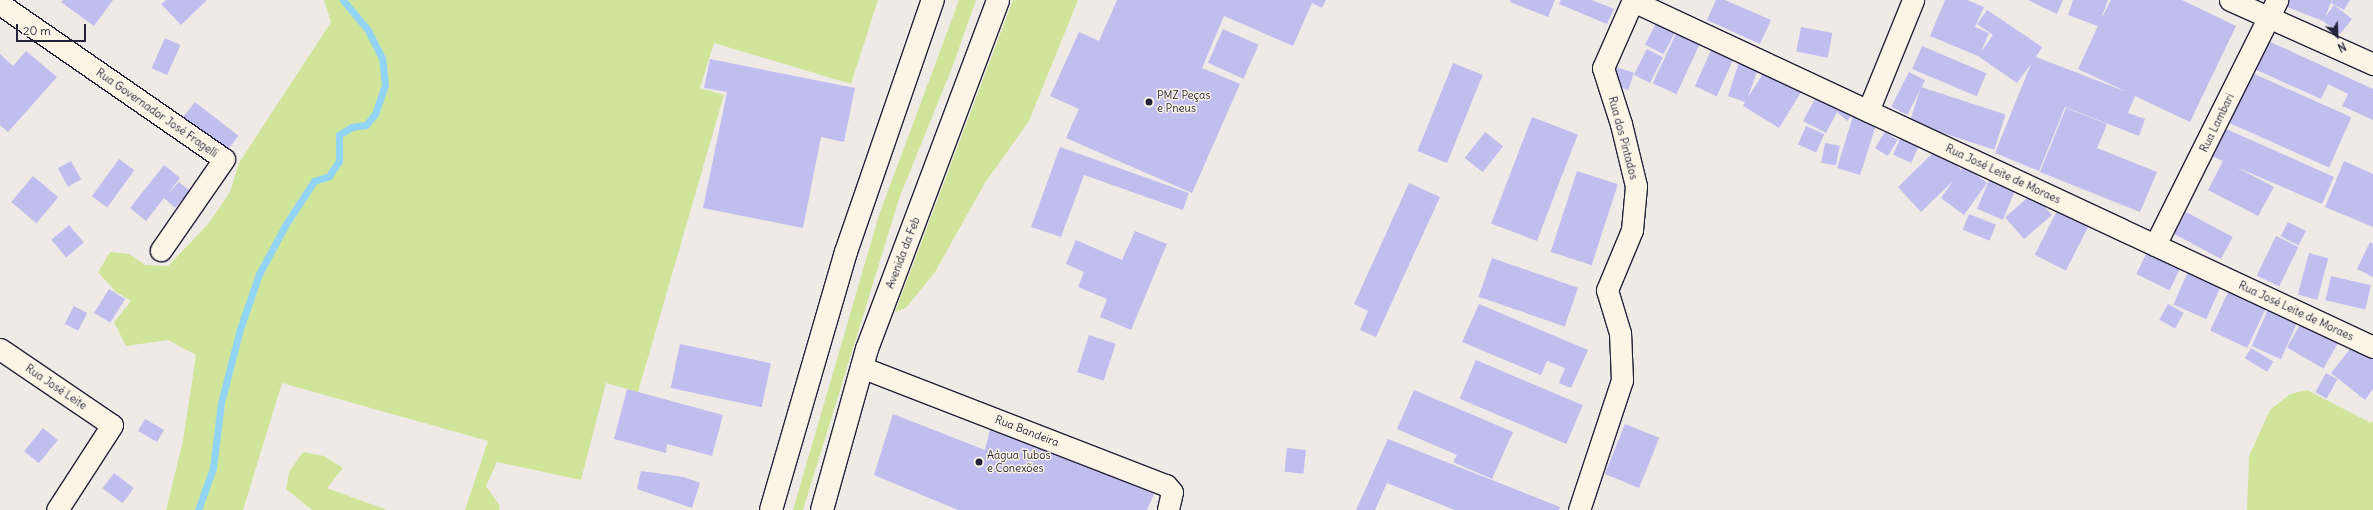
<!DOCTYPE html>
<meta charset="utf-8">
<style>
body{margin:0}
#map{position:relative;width:2373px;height:510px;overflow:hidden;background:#f0eae7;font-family:Delius,sans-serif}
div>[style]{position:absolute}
.green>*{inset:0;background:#d0e59a}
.stream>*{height:7px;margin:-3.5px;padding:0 3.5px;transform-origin:3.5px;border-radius:3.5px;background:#92d4f3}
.building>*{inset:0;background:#c0bdef;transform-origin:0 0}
.roads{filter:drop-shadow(1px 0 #22223b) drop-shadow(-1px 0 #22223b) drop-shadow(0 1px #22223b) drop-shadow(0 -1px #22223b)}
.minor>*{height:21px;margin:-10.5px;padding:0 10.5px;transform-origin:10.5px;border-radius:10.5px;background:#fcf5e5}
.primary>*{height:22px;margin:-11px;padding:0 11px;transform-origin:11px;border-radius:11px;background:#fcf5e5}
.dots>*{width:11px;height:11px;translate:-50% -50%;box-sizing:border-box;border:2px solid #fcf5e5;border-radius:50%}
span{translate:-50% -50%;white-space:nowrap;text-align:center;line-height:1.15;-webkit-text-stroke:3px #fcf5e5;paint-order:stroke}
.poi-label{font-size:11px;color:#22223b}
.left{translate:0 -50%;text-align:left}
.street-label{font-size:11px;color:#22223b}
.north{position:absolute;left:2317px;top:16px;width:40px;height:40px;-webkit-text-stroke:3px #fcf5e5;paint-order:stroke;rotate:156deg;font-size:11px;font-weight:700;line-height:16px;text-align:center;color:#22223b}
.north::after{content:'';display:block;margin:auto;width:14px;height:18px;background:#22223b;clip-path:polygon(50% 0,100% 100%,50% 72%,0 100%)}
.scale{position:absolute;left:16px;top:24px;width:70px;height:18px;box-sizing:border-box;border:2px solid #22223b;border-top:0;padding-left:5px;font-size:12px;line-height:14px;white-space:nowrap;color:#22223b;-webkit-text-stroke:3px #fcf5e5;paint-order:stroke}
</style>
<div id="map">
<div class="green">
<div style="clip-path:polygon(324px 0,878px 0,851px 84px,714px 43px,700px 88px,724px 95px,638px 392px,606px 383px,581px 480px,497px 462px,486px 486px,500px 506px,499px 510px,465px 510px,488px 441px,282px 383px,243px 510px,166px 510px,183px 441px,196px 355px,168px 340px,126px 346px,114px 322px,131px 301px,116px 292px,98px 272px,110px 252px,129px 254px,145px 265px,168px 266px,209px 223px,230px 192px,239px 163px,331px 22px)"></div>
<div style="clip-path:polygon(959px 0,976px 0,952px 68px,900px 196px,803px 510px,793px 510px,879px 215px)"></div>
<div style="clip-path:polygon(1013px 0,1078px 0,1029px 121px,985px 183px,935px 272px,906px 308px,895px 312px)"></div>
<div style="clip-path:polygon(2307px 390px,2371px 423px,2373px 421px,2373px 510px,2247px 510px,2249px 456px,2270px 410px,2290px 394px)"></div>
<div style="clip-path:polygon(303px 452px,324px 456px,343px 468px,327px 488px,387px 510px,312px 510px,286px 489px,289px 472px)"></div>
</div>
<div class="stream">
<div style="left:198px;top:510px;width:45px;rotate:-70.3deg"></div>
<div style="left:213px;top:468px;width:65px;rotate:-83deg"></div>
<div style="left:221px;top:403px;width:76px;rotate:-75.6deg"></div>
<div style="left:240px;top:329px;width:58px;rotate:-70.9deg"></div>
<div style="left:259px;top:274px;width:57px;rotate:-61.6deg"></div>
<div style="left:286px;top:224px;width:51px;rotate:-56.9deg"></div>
<div style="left:314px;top:181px;width:16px;rotate:-18deg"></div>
<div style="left:329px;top:176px;width:18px;rotate:-56deg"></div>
<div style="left:339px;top:161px;width:26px;rotate:-90deg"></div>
<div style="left:339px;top:135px;width:15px;rotate:-32deg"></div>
<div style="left:352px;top:127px;width:14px;rotate:-8deg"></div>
<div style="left:366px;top:125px;width:14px;rotate:-51deg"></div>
<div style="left:375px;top:114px;width:31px;rotate:-71deg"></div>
<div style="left:385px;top:85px;width:27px;rotate:-96deg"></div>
<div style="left:382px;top:58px;width:31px;rotate:-117deg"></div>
<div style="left:368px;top:30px;width:39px;rotate:-130deg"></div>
</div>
<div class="building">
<div style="clip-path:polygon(63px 0,113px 0,94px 26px,61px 2px)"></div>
<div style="clip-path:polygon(166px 0,207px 0,181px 25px,161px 4px)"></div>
<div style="clip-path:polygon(1117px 0,1326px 0,1322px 8px,1312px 3px,1293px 46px,1224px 16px,1202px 68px,1240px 84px,1192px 193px,1066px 138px,1079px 109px,1050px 96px,1079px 32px,1099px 41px)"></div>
<div style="clip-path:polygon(1510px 0,1555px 0,1548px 17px,1510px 2px)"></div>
<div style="clip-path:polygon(1561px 0,1592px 0,1614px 9px,1607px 24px,1559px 4px)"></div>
<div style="clip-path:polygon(1716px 0,1725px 0,1771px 20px,1760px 44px,1707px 20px)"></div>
<div style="clip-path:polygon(1945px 0,1967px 0,1984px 7px,1975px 27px,1989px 33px,1981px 52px,1993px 35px,1977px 24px,1987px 10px,2042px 47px,2036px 57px,2127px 92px,2078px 69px,2098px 26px,2068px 15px,2073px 0,2108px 0,2101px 19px,2111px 0,2182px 0,2236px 26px,2190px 122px,2135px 96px,2128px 113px,2145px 119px,2139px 136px,2065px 107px,2039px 171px,1995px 153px,2031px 64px,2017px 83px,1978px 56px,1930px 36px)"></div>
<div style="clip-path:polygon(2028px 0,2063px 0,2057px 14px)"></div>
<div style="clip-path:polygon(2287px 0,2332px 0,2325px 17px,2334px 5px,2352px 19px,2340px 34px,2323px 21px,2285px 6px)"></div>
<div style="clip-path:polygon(2333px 0,2350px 0,2344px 10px,2331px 3px)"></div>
<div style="left:1659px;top:18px;width:21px;height:30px;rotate:28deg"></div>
<div style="left:1679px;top:27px;width:26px;height:62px;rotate:25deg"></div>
<div style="left:1801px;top:27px;width:32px;height:25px;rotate:11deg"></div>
<div style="left:1223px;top:29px;width:39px;height:37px;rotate:24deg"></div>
<div style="left:165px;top:38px;width:17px;height:33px;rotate:24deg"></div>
<div style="clip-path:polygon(2264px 39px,2373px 89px,2373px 120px,2342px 106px,2348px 94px,2328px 84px,2321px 99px,2250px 67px)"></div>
<div style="left:1922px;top:46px;width:70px;height:25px;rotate:23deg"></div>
<div style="left:1712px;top:48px;width:24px;height:42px;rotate:24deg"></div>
<div style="left:1647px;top:49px;width:18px;height:29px;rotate:27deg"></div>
<div style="clip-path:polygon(26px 51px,57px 77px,8px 132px,0 125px,0 54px,13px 66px)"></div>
<div style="clip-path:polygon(1741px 56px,1760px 63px,1748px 97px,1767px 68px,1803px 89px,1779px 128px,1743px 106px,1745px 102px,1728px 96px)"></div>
<div style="clip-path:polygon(710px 59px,855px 88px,844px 142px,821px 137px,803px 228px,703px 208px,727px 92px,704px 88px)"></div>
<div style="left:1453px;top:63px;width:32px;height:95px;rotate:22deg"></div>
<div style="left:1613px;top:66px;width:22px;height:18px;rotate:18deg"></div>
<div style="left:1909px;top:72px;width:18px;height:39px;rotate:27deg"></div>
<div style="left:2250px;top:72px;width:111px;height:55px;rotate:24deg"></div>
<div style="left:1921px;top:87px;width:89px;height:37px;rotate:18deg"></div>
<div style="clip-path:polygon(1816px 97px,1878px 119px,1860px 175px,1837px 168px,1854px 113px,1847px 121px,1837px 112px,1826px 133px,1803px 121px)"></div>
<div style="left:195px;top:102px;width:55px;height:21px;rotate:38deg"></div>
<div style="clip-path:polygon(2066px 108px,2107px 124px,2097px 148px,2157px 172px,2140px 212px,2040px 172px)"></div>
<div style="left:1532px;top:117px;width:49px;height:114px;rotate:21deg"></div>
<div style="left:1806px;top:126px;width:20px;height:20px;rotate:24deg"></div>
<div style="clip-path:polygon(2224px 128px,2334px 177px,2322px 204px,2236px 167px,2274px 187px,2258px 216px,2208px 190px,2223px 161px,2212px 156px)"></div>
<div style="left:1904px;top:130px;width:20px;height:27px;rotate:24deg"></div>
<div style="left:1485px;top:132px;width:23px;height:33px;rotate:38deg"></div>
<div style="left:1885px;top:132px;width:15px;height:19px;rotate:32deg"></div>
<div style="left:1825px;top:143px;width:15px;height:20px;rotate:11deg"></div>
<div style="clip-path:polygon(1060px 147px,1189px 193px,1183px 210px,1084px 175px,1061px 237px,1031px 227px)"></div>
<div style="clip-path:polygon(1939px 147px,1961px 170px,1964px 166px,1987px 183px,1964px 215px,1941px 198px,1953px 181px,1921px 212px,1898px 187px)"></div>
<div style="left:119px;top:159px;width:19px;height:46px;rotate:36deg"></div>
<div style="left:71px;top:161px;width:21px;height:15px;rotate:61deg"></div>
<div style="clip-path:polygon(2344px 161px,2373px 174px,2373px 227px,2325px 207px)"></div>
<div style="clip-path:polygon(164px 165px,180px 178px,167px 195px,179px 182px,190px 191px,175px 208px,164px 198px,146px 221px,130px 208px)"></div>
<div style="left:1577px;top:171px;width:43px;height:85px;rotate:18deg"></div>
<div style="left:1993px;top:171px;width:28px;height:41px;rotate:23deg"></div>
<div style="left:33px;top:176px;width:33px;height:34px;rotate:40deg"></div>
<div style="clip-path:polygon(1409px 183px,1440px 197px,1376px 337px,1360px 330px,1368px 311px,1354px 304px)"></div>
<div style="left:2033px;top:193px;width:29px;height:37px;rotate:49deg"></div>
<div style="left:2061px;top:203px;width:35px;height:58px;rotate:27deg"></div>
<div style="left:2186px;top:212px;width:53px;height:25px;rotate:28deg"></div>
<div style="left:1969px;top:214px;width:29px;height:17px;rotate:22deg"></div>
<div style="left:2288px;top:222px;width:20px;height:16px;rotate:27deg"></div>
<div style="left:69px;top:225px;width:23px;height:23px;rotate:50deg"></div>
<div style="clip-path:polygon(1135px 231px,1167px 244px,1131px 330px,1100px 317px,1107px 299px,1078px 287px,1084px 272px,1066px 264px,1076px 240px,1122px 260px)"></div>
<div style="left:2276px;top:236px;width:25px;height:44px;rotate:26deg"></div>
<div style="clip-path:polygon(2370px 242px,2373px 244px,2373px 277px,2357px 269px)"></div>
<div style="left:2149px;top:248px;width:37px;height:29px;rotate:26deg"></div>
<div style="left:2309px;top:253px;width:20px;height:43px;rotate:15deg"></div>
<div style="left:1492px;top:258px;width:91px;height:41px;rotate:19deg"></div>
<div style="left:2190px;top:267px;width:36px;height:41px;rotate:24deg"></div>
<div style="left:2331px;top:276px;width:41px;height:25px;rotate:13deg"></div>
<div style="left:2230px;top:288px;width:41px;height:47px;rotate:25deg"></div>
<div style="left:109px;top:289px;width:19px;height:28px;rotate:32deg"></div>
<div style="clip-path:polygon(1479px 304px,1588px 350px,1571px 388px,1559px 383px,1565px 368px,1547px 361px,1541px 375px,1462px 342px)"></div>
<div style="left:2168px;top:304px;width:18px;height:18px;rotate:29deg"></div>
<div style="left:2270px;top:305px;width:32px;height:45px;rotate:24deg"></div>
<div style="left:74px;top:306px;width:15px;height:20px;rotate:28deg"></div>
<div style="left:2304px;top:318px;width:42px;height:34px;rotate:30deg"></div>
<div style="left:1089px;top:335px;width:28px;height:39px;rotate:18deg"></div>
<div style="left:680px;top:344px;width:93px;height:45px;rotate:12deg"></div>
<div style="clip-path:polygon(2354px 344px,2373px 358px,2373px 389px,2365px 400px,2331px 373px)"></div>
<div style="left:2251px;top:348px;width:26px;height:12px;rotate:31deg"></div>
<div style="left:1476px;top:360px;width:116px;height:42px;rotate:23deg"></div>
<div style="left:2326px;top:373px;width:13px;height:22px;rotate:29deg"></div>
<div style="clip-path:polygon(627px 389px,723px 415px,712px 456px,667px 444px,666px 453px,614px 439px)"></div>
<div style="clip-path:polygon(1414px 390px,1513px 432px,1492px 479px,1453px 462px,1457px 455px,1397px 429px)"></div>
<div style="clip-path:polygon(893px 414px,985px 450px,991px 425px,1154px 494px,1147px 510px,958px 510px,874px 475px)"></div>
<div style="left:145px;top:419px;width:22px;height:14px;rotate:30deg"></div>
<div style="left:1625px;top:424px;width:37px;height:54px;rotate:22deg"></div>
<div style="left:43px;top:428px;width:19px;height:30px;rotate:39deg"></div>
<div style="clip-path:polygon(1388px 439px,1560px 507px,1559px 510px,1455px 510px,1387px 483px,1375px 510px,1356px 510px)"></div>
<div style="left:1287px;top:448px;width:19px;height:24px;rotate:6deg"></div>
<div style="clip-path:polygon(641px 471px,684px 477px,700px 483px,692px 508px,637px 489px)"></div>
<div style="left:114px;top:473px;width:25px;height:19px;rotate:37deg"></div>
</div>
<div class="roads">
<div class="minor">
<div style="left:2230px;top:0;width:157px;rotate:24.1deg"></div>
<div style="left:1633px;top:1px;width:817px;rotate:25.06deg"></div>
<div style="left:0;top:4px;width:272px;rotate:34.7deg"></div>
<div style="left:224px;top:159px;width:111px;rotate:124.7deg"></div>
<div style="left:1868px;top:111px;width:120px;rotate:-67.9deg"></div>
<div style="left:2155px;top:245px;width:274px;rotate:-63.5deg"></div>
<div style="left:0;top:349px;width:135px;rotate:34.2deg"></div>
<div style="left:112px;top:425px;width:101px;rotate:122.9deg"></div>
<div style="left:861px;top:367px;width:327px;rotate:21.2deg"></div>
<div style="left:1166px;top:485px;width:9px;rotate:49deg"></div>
<div style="left:1172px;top:492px;width:18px;rotate:103deg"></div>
<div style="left:1579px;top:510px;width:137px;rotate:-71.7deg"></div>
<div style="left:1622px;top:380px;width:47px;rotate:-92.4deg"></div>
<div style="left:1620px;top:333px;width:45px;rotate:-106.8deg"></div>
<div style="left:1607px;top:290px;width:65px;rotate:-67.4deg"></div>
<div style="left:1632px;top:230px;width:44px;rotate:-84.8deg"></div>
<div style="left:1636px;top:186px;width:64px;rotate:-103.6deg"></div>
<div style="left:1621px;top:124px;width:59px;rotate:-107.8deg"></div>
<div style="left:1603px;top:68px;width:74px;rotate:-66.2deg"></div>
</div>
<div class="primary">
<div style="left:771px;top:510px;width:269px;rotate:-73.8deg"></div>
<div style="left:846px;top:252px;width:267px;rotate:-71deg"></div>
<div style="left:822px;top:510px;width:167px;rotate:-74.4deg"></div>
<div style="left:867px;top:349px;width:373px;rotate:-69.4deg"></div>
</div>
</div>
<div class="dots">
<div style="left:1149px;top:102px;background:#22223b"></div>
<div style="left:979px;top:462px;background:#22223b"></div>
</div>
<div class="poi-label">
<span class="left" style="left:1157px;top:102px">PMZ Peças<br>e Pneus</span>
<span class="left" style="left:987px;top:462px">Aágua Tubos<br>e Conexões</span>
</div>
<div class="street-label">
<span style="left:157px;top:113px;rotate:35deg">Rua Governador José Fragelli</span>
<span style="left:2217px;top:123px;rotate:-64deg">Rua Lambari</span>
<span style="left:1623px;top:138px;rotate:75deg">Rua dos Pintados</span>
<span style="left:2003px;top:174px;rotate:25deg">Rua José Leite de Moraes</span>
<span style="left:903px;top:253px;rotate:-69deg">Avenida da Feb</span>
<span style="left:2296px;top:311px;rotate:25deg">Rua José Leite de Moraes</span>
<span style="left:56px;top:387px;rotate:34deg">Rua José Leite</span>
<span style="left:1027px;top:431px;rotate:21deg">Rua Bandeira</span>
</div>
<div class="north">N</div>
<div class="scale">20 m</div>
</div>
